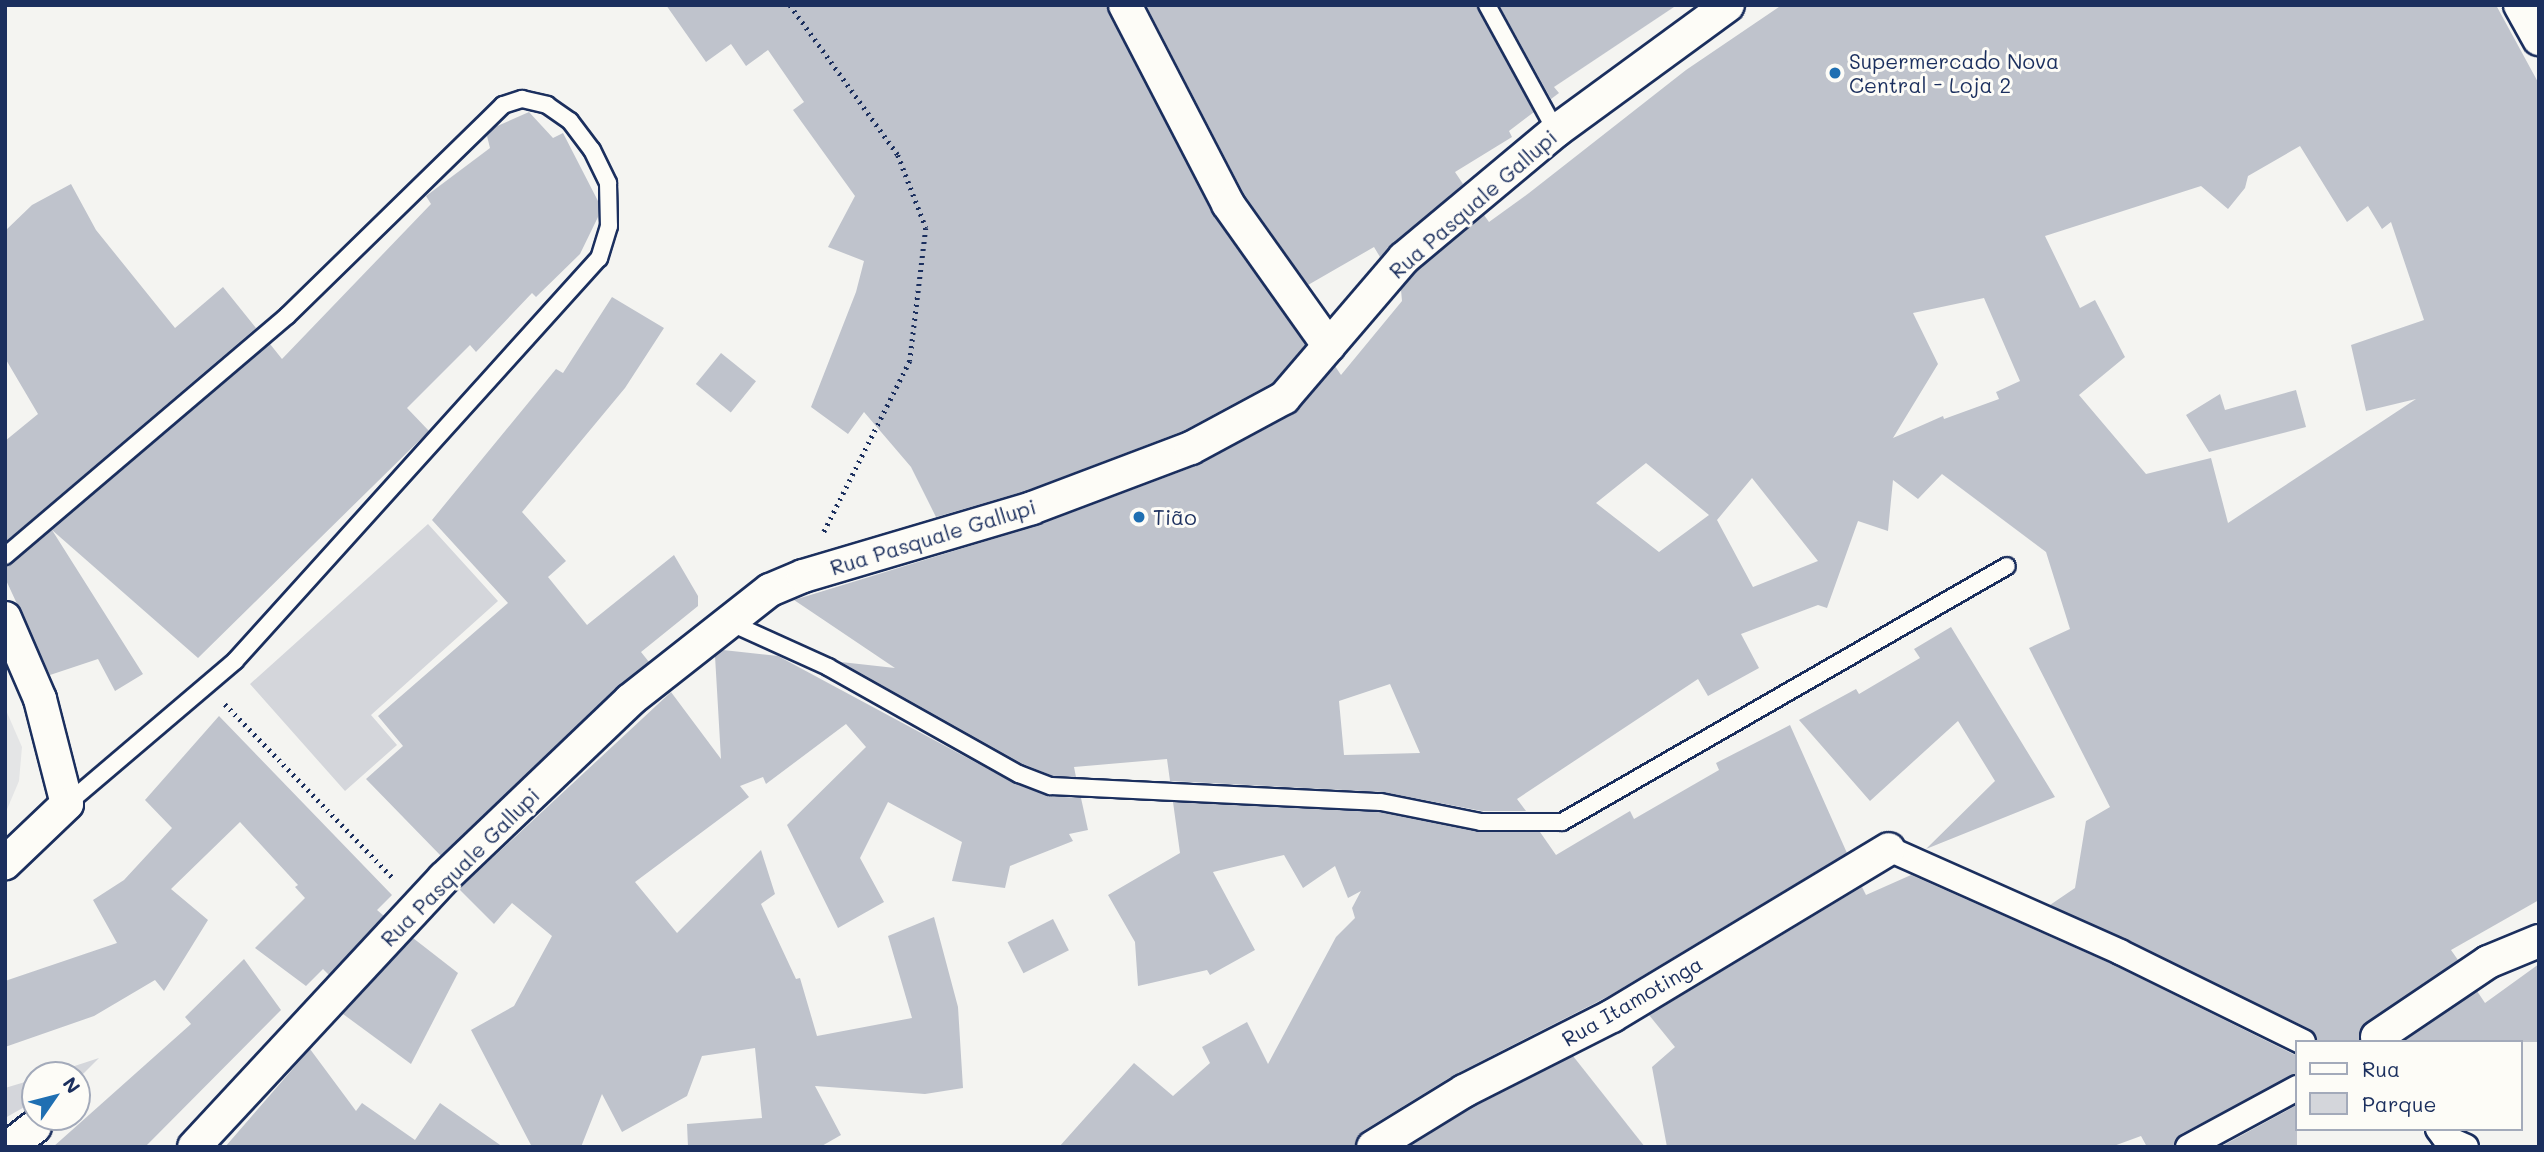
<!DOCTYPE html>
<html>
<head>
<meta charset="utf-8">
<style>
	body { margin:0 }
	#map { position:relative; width:2544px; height:1152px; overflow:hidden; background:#f4f4f1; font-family:Mali,sans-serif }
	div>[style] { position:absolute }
	.built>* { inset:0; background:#e4e5e6 }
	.green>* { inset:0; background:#d4d6db }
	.building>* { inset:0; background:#bfc3cc; transform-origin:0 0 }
	.path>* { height:4.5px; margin-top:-2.25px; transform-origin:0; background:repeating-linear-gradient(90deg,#1b2f5e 0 2px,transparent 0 7px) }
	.roads { filter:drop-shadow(2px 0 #1b2f5e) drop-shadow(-2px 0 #1b2f5e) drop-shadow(0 2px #1b2f5e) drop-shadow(0 -2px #1b2f5e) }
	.service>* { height:16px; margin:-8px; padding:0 8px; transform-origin:8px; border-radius:8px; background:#fdfcf7 }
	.pedestrian>* { height:24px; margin:-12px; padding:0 12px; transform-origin:12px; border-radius:12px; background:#fdfcf7 }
	.minor>* { height:32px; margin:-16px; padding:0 16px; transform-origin:16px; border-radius:16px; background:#fdfcf7 }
	.dots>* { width:19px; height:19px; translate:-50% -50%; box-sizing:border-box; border:4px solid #fdfcf7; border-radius:50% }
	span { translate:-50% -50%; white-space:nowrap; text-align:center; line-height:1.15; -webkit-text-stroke:6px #fdfcf7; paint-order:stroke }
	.poi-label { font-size:21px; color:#1b2f5e }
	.left { translate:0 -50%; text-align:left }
	.street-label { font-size:21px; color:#1b2f5e }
	.frame { position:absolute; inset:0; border:7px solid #1b2f5e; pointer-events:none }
	.legend { position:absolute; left:2295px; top:1040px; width:228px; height:91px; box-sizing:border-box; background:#fdfcf7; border:2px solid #a3aaba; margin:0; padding:9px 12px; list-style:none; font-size:21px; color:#1b2f5e }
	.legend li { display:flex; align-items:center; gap:14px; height:35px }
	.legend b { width:35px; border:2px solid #a3aaba }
	.north { position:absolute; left:21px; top:1061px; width:70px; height:70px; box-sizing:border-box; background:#fdfcf7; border:2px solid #a3aaba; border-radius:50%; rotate:55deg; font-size:19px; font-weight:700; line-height:28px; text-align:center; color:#1b2f5e }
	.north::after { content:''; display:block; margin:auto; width:24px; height:32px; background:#1f6fb2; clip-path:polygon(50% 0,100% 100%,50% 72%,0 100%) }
</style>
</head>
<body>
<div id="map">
	<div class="built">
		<div style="clip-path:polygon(5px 708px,22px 747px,19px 781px,5px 814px)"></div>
	</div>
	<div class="green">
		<div style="clip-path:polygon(428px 524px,498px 601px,371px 715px,397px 745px,345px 791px,250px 684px)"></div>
		<div style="clip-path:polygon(99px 1058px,77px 1080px,77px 1075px,47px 1075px)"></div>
		<div style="clip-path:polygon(35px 1079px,35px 1101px,5px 1118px,5px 1088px)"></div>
	</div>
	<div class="building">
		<div style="clip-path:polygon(666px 5px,1107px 5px,1212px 213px,1306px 345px,1272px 383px,1183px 431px,1026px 491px,936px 517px,911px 467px,864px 412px,848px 434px,811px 407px,856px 292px,864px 261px,828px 247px,855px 196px,793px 110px,804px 102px,768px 50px,746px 66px,731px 44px,706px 62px)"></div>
		<div style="clip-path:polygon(1146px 5px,1477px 5px,1534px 112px,1509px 131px,1512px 137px,1455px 172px,1463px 184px,1380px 257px,1374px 247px,1308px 285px,1244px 194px)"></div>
		<div style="clip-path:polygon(1499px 5px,1677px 5px,1554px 87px,1559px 93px,1551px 99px)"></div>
		<div style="clip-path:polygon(evenodd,1782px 5px,2496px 5px,2539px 84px,2539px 900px,2451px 950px,2458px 960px,2367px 1022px,2360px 1030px,2360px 1042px,2318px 1042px,2310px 1029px,2050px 905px,2075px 888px,2086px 821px,2110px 807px,2029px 648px,2070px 629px,2046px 552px,1942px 474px,1918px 499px,1893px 480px,1888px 531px,1858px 521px,1827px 608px,1818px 605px,1741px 634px,1759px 668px,1708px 696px,1698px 679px,1517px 799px,1526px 811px,1482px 811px,1382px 792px,1170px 781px,1167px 759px,1074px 767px,1076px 777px,1053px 776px,1023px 764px,841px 662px,895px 668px,794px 600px,1038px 525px,1198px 465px,1293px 414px,1335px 366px,1341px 375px,1402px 301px,1401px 290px,1417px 271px,1484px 215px,1489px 222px,1529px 193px,1686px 70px,1782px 5px,2300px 146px,2347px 222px,2368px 206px,2382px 229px,2391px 222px,2424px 320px,2351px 345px,2366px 411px,2416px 399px,2228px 523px,2211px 458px,2146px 474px,2079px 395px,2125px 357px,2095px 300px,2080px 308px,2045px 236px,2201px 186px,2228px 209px,2245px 188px,2248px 176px,2300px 146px,1782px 5px,1984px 298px,2020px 381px,1996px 392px,1999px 399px,1944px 419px,1943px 416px,1893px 438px,1938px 364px,1913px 313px,1984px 298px,1782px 5px,1646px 463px,1709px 515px,1659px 552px,1596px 503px,1646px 463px,1782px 5px,1752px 478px,1818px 561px,1753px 587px,1717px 520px,1752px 478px,1782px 5px,1390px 684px,1420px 753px,1344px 755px,1339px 701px,1390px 684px)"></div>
		<div style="clip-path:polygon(529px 112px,553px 138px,563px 133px,598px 201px,598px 217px,580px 254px,536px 297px,532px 293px,476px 352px,470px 345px,407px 408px,429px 431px,198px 658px,52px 530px,143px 674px,115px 691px,98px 659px,50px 675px,5px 578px,5px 566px,270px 344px,282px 359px,431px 204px,426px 196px,490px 148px,487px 136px,495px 127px)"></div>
		<div style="clip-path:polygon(71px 184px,96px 230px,175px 328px,223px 287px,256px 328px,5px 542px,5px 441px,38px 414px,5px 358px,5px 231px,32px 205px)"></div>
		<div style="clip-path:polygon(612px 297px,664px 328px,625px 388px,522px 512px,566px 561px,548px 577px,587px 625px,674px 555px,698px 596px,698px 606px,641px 652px,649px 662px,441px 856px,366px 779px,403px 746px,378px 716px,508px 603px,432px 520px,556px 369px,563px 373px)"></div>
		<div style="left:721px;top:353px;width:45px;height:40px;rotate:39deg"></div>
		<div style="clip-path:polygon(2296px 390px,2306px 427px,2209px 452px,2186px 415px,2220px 394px,2225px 410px)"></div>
		<div style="clip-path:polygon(1951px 627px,2055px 797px,1926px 849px,1995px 781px,1958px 721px,1870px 801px,1799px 720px,1856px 689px,1859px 694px,1920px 658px,1914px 649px)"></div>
		<div style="clip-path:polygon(723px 650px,778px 656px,1014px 783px,1048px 796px,1081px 798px,1088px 830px,1069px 834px,1073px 841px,1010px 866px,1005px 888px,952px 881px,962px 842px,888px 802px,860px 858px,884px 902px,838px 928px,787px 825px,866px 747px,846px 724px,766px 784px,763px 777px,740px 786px,749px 797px,635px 882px,677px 933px,761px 850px,775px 894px,761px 904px,796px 979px,800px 978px,817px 1036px,912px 1018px,888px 936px,934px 917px,958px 1007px,963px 1088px,925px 1094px,815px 1086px,841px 1135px,820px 1147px,688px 1147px,687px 1124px,762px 1118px,755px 1048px,702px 1056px,687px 1096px,622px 1132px,602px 1094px,581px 1147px,532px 1147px,471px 1030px,514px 1006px,552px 936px,512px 903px,494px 924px,459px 889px,671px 692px,721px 759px,715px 656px)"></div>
		<div style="clip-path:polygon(219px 716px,392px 895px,377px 910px,384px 916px,329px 975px,323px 969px,306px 986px,255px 948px,305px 898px,295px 887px,298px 885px,240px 822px,171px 889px,208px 920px,164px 991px,155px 980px,94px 1016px,5px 1047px,5px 981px,117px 943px,93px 900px,124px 880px,172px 828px,145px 800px)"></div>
		<div style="clip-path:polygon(1790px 725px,1847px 853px,1607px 997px,1454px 1075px,1363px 1131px,1355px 1147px,1059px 1147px,1134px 1063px,1173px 1096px,1210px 1063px,1202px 1047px,1247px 1022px,1268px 1064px,1336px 937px,1355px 918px,1352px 908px,1361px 891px,1348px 898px,1335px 866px,1303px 888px,1284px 855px,1213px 872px,1255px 950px,1210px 975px,1207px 970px,1138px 986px,1135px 942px,1108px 895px,1180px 853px,1173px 802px,1380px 812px,1479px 832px,1540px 832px,1556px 855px,1630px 811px,1634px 819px,1719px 770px,1716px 763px)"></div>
		<div style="clip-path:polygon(1911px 875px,2114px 965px,2297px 1056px,2297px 1073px,2181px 1134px,2173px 1147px,2147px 1147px,2141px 1136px,2111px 1147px,1667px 1147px,1652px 1067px,1675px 1047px,1649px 1015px,1862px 887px,1866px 895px)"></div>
		<div style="left:1053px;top:919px;width:35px;height:51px;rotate:63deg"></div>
		<div style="clip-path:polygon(413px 938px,458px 973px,411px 1064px,343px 1014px)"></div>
		<div style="clip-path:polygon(244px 959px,281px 1010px,145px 1147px,53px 1147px,191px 1024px,185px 1017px)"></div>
		<div style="clip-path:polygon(2539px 964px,2539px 1042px,2403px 1042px,2477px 991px,2485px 1003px)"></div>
		<div style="clip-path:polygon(310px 1049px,356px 1111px,362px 1103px,415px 1140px,440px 1103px,503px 1147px,225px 1147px)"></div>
		<div style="clip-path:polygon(1573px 1056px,1645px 1147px,1408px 1147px,1473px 1107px)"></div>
		<div style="clip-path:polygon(2297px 1105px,2297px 1147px,2220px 1147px)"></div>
	</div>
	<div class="path">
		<div style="left:790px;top:5px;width:185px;rotate:54.2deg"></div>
		<div style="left:898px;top:155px;width:78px;rotate:69deg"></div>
		<div style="left:926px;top:228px;width:134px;rotate:96.9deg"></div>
		<div style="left:910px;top:361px;width:194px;rotate:116.7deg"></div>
		<div style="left:225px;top:704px;width:243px;rotate:46deg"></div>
	</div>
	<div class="roads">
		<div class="service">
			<div style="left:1487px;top:5px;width:144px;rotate:61.3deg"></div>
			<div style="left:5px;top:556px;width:370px;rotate:-40.4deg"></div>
			<div style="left:287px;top:316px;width:302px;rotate:-44.3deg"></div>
			<div style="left:503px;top:105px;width:20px;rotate:-18deg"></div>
			<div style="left:522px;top:99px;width:26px;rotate:13deg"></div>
			<div style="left:547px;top:105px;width:28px;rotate:35deg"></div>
			<div style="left:570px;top:121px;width:36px;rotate:53deg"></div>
			<div style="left:592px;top:150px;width:37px;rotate:64deg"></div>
			<div style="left:608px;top:183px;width:43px;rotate:88.7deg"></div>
			<div style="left:609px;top:226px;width:34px;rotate:107deg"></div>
			<div style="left:599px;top:258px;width:543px;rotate:132.09deg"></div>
			<div style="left:235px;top:661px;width:221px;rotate:139.6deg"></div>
			<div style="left:729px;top:622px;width:109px;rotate:24.4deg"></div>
			<div style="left:828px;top:667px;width:219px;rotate:29.3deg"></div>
			<div style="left:1019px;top:774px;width:34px;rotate:21deg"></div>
			<div style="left:1051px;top:786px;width:330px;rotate:2.8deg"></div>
			<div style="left:1381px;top:802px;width:102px;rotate:11.3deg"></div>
			<div style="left:1481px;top:822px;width:81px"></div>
			<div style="left:1562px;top:822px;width:513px;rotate:-29.91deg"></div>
		</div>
		<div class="pedestrian">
			<div style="left:1889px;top:849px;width:253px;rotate:24deg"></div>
			<div style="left:2120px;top:952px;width:204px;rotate:26.2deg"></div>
			<div style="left:2438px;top:1129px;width:10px;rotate:53deg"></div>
			<div style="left:2444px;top:1137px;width:24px;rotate:24deg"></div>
			<div style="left:2188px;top:1147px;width:124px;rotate:-28.4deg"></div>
		</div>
		<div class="minor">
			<div style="left:1125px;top:5px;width:224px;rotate:62.6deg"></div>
			<div style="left:1228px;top:204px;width:174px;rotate:54.6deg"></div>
			<div style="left:2520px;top:5px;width:39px;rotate:61deg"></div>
			<div style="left:5px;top:618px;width:88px;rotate:66.6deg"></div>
			<div style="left:40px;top:699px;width:108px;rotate:75.6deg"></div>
			<div style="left:67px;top:804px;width:86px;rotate:136.4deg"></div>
			<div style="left:2377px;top:1037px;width:134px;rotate:-34deg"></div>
			<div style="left:2488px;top:962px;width:55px;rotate:-22.4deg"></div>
			<div style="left:9px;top:1147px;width:33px;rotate:-38deg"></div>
			<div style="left:194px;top:1147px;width:367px;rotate:-47.1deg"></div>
			<div style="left:444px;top:878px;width:257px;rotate:-43.7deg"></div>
			<div style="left:630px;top:700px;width:178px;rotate:-38.2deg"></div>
			<div style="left:770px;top:590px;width:36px;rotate:-23deg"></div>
			<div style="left:803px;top:576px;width:239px;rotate:-16.5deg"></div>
			<div style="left:1032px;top:508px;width:170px;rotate:-20.7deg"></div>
			<div style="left:1191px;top:448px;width:106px;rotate:-28.3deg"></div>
			<div style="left:1284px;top:398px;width:184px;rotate:-49.4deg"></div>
			<div style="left:1404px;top:258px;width:198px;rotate:-39.9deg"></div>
			<div style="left:1556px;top:131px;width:213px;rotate:-36.2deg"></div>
			<div style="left:1373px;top:1147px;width:107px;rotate:-31.6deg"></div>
			<div style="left:1464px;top:1091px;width:166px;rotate:-26.9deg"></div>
			<div style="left:1612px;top:1016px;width:323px;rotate:-31.1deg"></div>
		</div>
	</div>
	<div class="dots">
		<div style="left:1835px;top:73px;background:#1f6fb2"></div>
		<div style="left:1139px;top:517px;background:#1f6fb2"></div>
	</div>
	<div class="poi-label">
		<span class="left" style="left:1849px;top:73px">Supermercado Nova<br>Central - Loja 2</span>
		<span class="left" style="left:1153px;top:517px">Tião</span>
	</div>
	<div class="street-label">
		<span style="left:1473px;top:204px;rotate:-41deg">Rua Pasquale Gallupi</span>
		<span style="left:933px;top:537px;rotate:-17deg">Rua Pasquale Gallupi</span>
		<span style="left:460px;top:867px;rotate:-45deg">Rua Pasquale Gallupi</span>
		<span style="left:1632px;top:1001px;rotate:-30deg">Rua Itamotinga</span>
	</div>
	<div class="frame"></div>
	<ul class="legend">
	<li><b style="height:9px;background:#fdfcf7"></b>Rua</li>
	<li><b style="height:19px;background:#d4d6db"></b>Parque</li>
	</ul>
	<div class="north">N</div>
</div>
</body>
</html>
